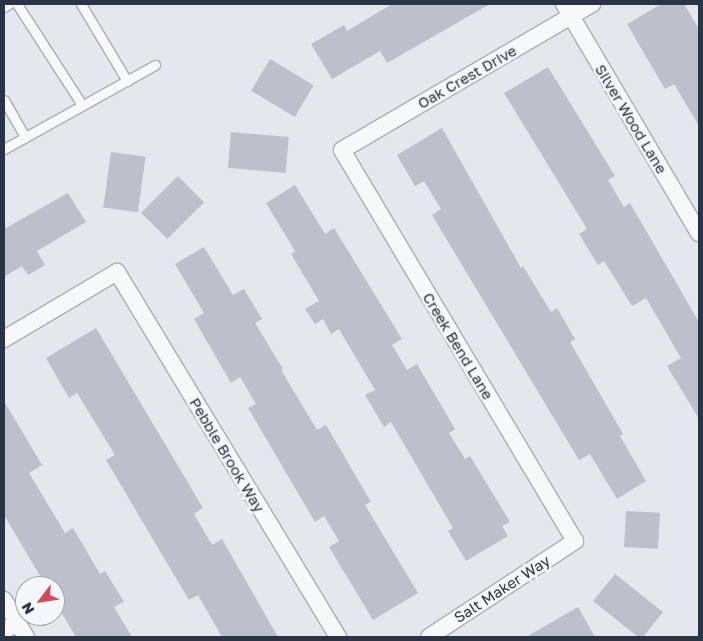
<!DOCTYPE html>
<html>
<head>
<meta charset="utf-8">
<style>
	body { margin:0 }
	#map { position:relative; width:703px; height:641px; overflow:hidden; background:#e4e7ec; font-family:"Golos Text",sans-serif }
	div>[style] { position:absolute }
	.building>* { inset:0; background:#bbc0ca; transform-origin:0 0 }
	.roads { filter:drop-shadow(1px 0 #a9aeb7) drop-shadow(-1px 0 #a9aeb7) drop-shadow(0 1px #a9aeb7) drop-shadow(0 -1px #a9aeb7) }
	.lane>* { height:9px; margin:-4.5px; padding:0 4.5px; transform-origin:4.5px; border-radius:4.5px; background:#f7f8fa }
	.street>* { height:16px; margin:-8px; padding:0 8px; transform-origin:8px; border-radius:8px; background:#f7f8fa }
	span { translate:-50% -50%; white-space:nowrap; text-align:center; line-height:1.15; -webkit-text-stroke:5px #f4f6f9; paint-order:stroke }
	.street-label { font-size:15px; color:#2b3445 }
	.frame { position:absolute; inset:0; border:5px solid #2b3445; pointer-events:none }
	.north { position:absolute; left:15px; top:576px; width:50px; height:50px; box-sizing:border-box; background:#f4f6f9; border:1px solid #a4a8b1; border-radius:50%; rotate:239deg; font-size:14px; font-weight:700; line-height:20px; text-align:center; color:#2b3445 }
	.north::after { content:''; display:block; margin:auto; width:18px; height:22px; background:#d1495b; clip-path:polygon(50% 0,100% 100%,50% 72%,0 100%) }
</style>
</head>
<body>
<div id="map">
	<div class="building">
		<div style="clip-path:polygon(392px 4px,490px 4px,387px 63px,380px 51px,332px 79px,311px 44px,344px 25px,347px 31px)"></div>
		<div style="clip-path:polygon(661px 4px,684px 4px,699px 29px,699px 126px,674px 84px,665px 89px,627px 24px)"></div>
		<div style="left:270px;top:59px;width:51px;height:37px;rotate:31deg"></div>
		<div style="clip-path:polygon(548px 67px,615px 176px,608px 180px,624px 207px,630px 203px,699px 322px,699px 419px,667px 366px,681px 358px,646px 298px,632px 306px,604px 261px,598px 265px,579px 234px,587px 229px,504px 93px)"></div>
		<div style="clip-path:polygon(442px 128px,521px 268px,523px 266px,551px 312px,557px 308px,575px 339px,570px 342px,623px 434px,620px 436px,646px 481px,617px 499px,590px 454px,579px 460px,432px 215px,441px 209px,424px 181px,415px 186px,397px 155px)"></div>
		<div style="left:231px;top:132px;width:58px;height:36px;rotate:5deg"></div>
		<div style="left:111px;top:152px;width:35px;height:56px;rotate:8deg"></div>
		<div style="left:178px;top:176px;width:37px;height:52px;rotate:45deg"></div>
		<div style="clip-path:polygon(295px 185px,325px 234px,334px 228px,402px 339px,392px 345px,407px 370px,417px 364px,455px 429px,449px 433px,465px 459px,470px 456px,510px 522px,502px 526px,508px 536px,466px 561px,448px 531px,453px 528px,391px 422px,384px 427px,365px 395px,375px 390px,339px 329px,331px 334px,323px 319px,315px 324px,305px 309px,319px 301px,291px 254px,295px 251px,266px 203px)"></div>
		<div style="clip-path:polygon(68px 193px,86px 222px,37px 251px,45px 265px,28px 275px,22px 266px,4px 277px,4px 229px)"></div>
		<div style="clip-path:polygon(204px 247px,233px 295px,244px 289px,262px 319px,255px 323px,283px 369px,281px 370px,317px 430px,326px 425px,371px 502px,365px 505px,418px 593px,373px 620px,329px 547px,339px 541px,324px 516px,315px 522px,248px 408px,256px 404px,240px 377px,231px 383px,194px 319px,204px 313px,175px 264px)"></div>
		<div style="clip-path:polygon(96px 328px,203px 508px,194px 514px,212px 545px,222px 539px,278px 637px,222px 637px,198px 595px,189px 600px,106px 460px,115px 455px,77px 393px,69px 398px,46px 358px)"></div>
		<div style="clip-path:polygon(4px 401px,42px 465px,29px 473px,65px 533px,73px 528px,100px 574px,105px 571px,124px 602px,114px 607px,132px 637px,76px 637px,55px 602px,55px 586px,46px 586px,4px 515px)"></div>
		<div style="left:626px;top:511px;width:34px;height:36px;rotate:3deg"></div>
		<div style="clip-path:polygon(615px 574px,663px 612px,643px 637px,638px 637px,593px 601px)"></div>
		<div style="clip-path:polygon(578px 607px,595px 637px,526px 637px)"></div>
	</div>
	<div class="roads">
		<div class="lane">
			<div style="left:17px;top:4px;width:120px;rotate:57.2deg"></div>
			<div style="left:81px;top:4px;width:90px;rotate:59.1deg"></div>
			<div style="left:4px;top:7px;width:6px;rotate:-31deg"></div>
			<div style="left:4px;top:100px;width:43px;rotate:60.4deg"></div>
			<div style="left:4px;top:149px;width:173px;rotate:-29.1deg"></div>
		</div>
		<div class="street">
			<div style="left:564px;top:4px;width:266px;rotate:59.5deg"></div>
			<div style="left:4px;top:339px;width:131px;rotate:-30.7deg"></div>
			<div style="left:117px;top:272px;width:427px;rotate:58.8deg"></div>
			<div style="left:4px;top:600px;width:43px;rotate:59.3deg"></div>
			<div style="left:4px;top:631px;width:15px;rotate:-32deg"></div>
			<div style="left:429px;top:637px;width:175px;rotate:-33.3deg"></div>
			<div style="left:575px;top:541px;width:455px;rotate:-120.8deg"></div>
			<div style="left:342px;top:150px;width:290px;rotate:-30.3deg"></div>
		</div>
	</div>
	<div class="street-label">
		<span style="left:467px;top:77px;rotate:-30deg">Oak Crest Drive</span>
		<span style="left:631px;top:119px;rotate:59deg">Silver Wood Lane</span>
		<span style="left:458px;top:346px;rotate:59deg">Creek Bend Lane</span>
		<span style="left:227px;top:455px;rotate:59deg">Pebble Brook Way</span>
		<span style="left:502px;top:589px;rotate:-33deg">Salt Maker Way</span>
	</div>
	<div class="frame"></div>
	<div class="north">N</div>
</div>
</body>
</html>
